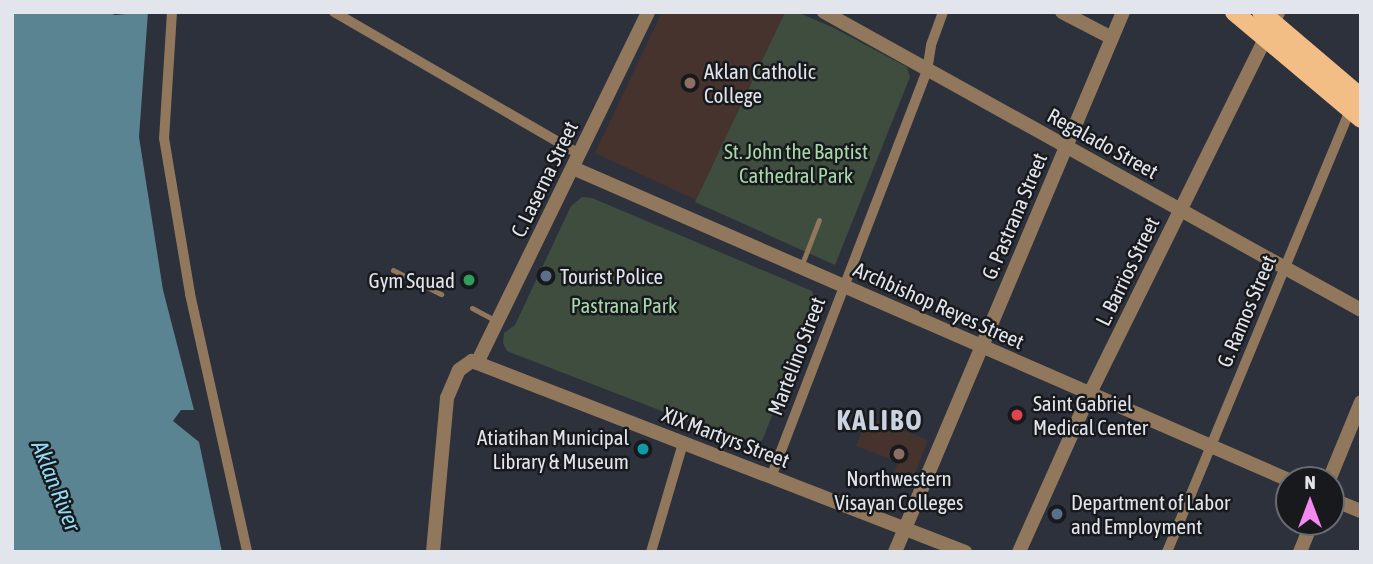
<!DOCTYPE html>
<html>
<head>
<meta charset="utf-8">
<style>
	body { margin:0 }
	#map { position:relative; width:1373px; height:564px; overflow:hidden; background:#2c313b; font-family:"Asap Condensed",sans-serif }
	div>[style] { position:absolute }
	.education>* { inset:0; background:#47332e }
	.green>* { inset:0; background:#3e4d3e }
	.water>* { inset:0; background:#5b8492 }
	.service>* { height:5px; margin:-2.5px; padding:0 2.5px; transform-origin:2.5px; border-radius:2.5px; background:#91785d }
	.minor>* { height:10px; margin:-5px; padding:0 5px; transform-origin:5px; border-radius:5px; background:#91785d }
	.tertiary>* { height:14px; margin:-7px; padding:0 7px; transform-origin:7px; border-radius:7px; background:#91785d }
	.primary>* { height:18px; margin:-9px; padding:0 9px; transform-origin:9px; border-radius:9px; background:#f2be86 }
	.dots>* { width:19px; height:19px; translate:-50% -50%; box-sizing:border-box; border:4px solid #17191d; border-radius:50% }
	span { translate:-50% -50%; white-space:nowrap; text-align:center; line-height:1.15; -webkit-text-stroke:5px #17191d; paint-order:stroke }
	.poi-label { font-size:21px; color:#e2e6ec }
	.left { translate:0 -50%; text-align:left }
	.right { translate:-100% -50%; text-align:right }
	.street-label { font-size:21px; color:#e2e6ec }
	.park-label { font-size:21px; color:#a8d8a9 }
	.water-label { font-size:23px; color:#90d9f2; font-style:italic }
	.district-label { font-size:28px; color:#ccd3e0; font-weight:700; letter-spacing:2px }
	.frame { position:absolute; inset:0; border:14px solid #e2e6ec; pointer-events:none }
	.north { position:absolute; left:1275px; top:466px; width:70px; height:70px; box-sizing:border-box; background:#17191d; border:2px solid #686b70; border-radius:50%; rotate:0deg; font-size:19px; font-weight:700; line-height:28px; text-align:center; color:#e2e6ec }
	.north::after { content:''; display:block; margin:auto; width:24px; height:32px; background:#f489f0; clip-path:polygon(50% 0,100% 100%,50% 72%,0 100%) }
</style>
</head>
<body>
<div id="map">
	<div class="education">
		<div style="clip-path:polygon(662px 12px,785px 12px,696px 200px,595px 153px)"></div>
		<div style="clip-path:polygon(868px 417px,928px 440px,910px 486px,892px 479px,898px 462px,856px 446px)"></div>
	</div>
	<div class="green">
		<div style="clip-path:polygon(785px 12px,797px 12px,832px 27px,907px 67px,910px 77px,835px 265px,695px 202px)"></div>
		<div style="clip-path:polygon(582px 197px,592px 198px,812px 291px,816px 305px,762px 441px,747px 444px,507px 351px,503px 343px,504px 333px,515px 325px,571px 206px)"></div>
	</div>
	<div class="water">
		<div style="clip-path:polygon(12px 12px,106px 12px,115px 15px,148px 12px,139px 137px,163px 290px,194px 410px,181px 410px,173px 421px,199px 442px,222px 552px,12px 552px)"></div>
	</div>
	<div class="service">
		<div style="left:802px;top:264px;width:47px;rotate:-68.9deg"></div>
		<div style="left:393px;top:270px;width:54px;rotate:26.6deg"></div>
		<div style="left:472px;top:308px;width:26px;rotate:28deg"></div>
	</div>
	<div class="minor">
		<div style="left:172px;top:12px;width:126px;rotate:93.6deg"></div>
		<div style="left:164px;top:138px;width:158px;rotate:80.5deg"></div>
		<div style="left:190px;top:294px;width:264px;rotate:77.5deg"></div>
		<div style="left:334px;top:12px;width:283px;rotate:30.1deg"></div>
		<div style="left:771px;top:477px;width:435px;rotate:-69deg"></div>
		<div style="left:927px;top:71px;width:26px;rotate:-81deg"></div>
		<div style="left:931px;top:45px;width:35px;rotate:-70deg"></div>
		<div style="left:651px;top:552px;width:114px;rotate:-73.6deg"></div>
		<div style="left:1167px;top:552px;width:481px;rotate:-67.5deg"></div>
	</div>
	<div class="tertiary">
		<div style="left:824px;top:12px;width:614px;rotate:29.03deg"></div>
		<div style="left:1062px;top:12px;width:56px;rotate:27.5deg"></div>
		<div style="left:573px;top:168px;width:781px;rotate:23.55deg"></div>
		<div style="left:477px;top:363px;width:390px;rotate:-64deg"></div>
		<div style="left:1329px;top:480px;width:84px;rotate:-67.7deg"></div>
		<div style="left:1331px;top:499px;width:32px;rotate:22deg"></div>
		<div style="left:433px;top:552px;width:155px;rotate:-84.8deg"></div>
		<div style="left:447px;top:398px;width:30px;rotate:-67deg"></div>
		<div style="left:459px;top:370px;width:16px;rotate:-35deg"></div>
		<div style="left:472px;top:361px;width:529px;rotate:21.18deg"></div>
		<div style="left:895px;top:552px;width:586px;rotate:-67.11deg"></div>
		<div style="left:1019px;top:552px;width:174px;rotate:-65.9deg"></div>
		<div style="left:1090px;top:393px;width:425px;rotate:-63.7deg"></div>
		<div style="left:1300px;top:552px;width:32px;rotate:-68deg"></div>
	</div>
	<div class="primary">
		<div style="left:1234px;top:12px;width:166px;rotate:40.1deg"></div>
		<div style="left:1261px;top:12px;width:131px;rotate:40.4deg"></div>
	</div>
	<div class="dots">
		<div style="left:690px;top:83px;background:#8d6e63"></div>
		<div style="left:546px;top:276px;background:#5c6f8a"></div>
		<div style="left:469px;top:280px;background:#2e9e5b"></div>
		<div style="left:1017px;top:415px;background:#e0444e"></div>
		<div style="left:643px;top:449px;background:#0f9aa8"></div>
		<div style="left:899px;top:454px;background:#8d6e63"></div>
		<div style="left:1057px;top:514px;background:#5c6f8a"></div>
	</div>
	<div class="poi-label">
		<span class="left" style="left:704px;top:83px">Aklan Catholic<br>College</span>
		<span class="left" style="left:560px;top:276px">Tourist Police</span>
		<span class="right" style="left:455px;top:280px">Gym Squad</span>
		<span class="left" style="left:1033px;top:415px">Saint Gabriel<br>Medical Center</span>
		<span class="right" style="left:629px;top:449px">Atiatihan Municipal<br>Library &amp; Museum</span>
		<span style="left:899px;top:490px">Northwestern<br>Visayan Colleges</span>
		<span class="left" style="left:1071px;top:514px">Department of Labor<br>and Employment</span>
	</div>
	<div class="street-label">
		<span style="left:1103px;top:143px;rotate:29deg">Regalado Street</span>
		<span style="left:544px;top:179px;rotate:-64deg">C. Laserna Street</span>
		<span style="left:1014px;top:216px;rotate:-67deg">G. Pastrana Street</span>
		<span style="left:1127px;top:271px;rotate:-64deg">L. Barrios Street</span>
		<span style="left:939px;top:305px;rotate:24deg">Archbishop Reyes Street</span>
		<span style="left:1246px;top:311px;rotate:-67deg">G. Ramos Street</span>
		<span style="left:796px;top:356px;rotate:-69deg">Martelino Street</span>
		<span style="left:726px;top:437px;rotate:21deg">XIX Martyrs Street</span>
	</div>
	<div class="park-label">
		<span style="left:796px;top:163px">St. John the Baptist<br>Cathedral Park</span>
		<span style="left:624px;top:305px">Pastrana Park</span>
	</div>
	<div class="water-label">
		<span style="left:56px;top:486px;rotate:68deg">Aklan River</span>
	</div>
	<div class="district-label">
		<span style="left:880px;top:420px">KALIBO</span>
	</div>
	<div class="frame"></div>
	<div class="north">N</div>
</div>
</body>
</html>
